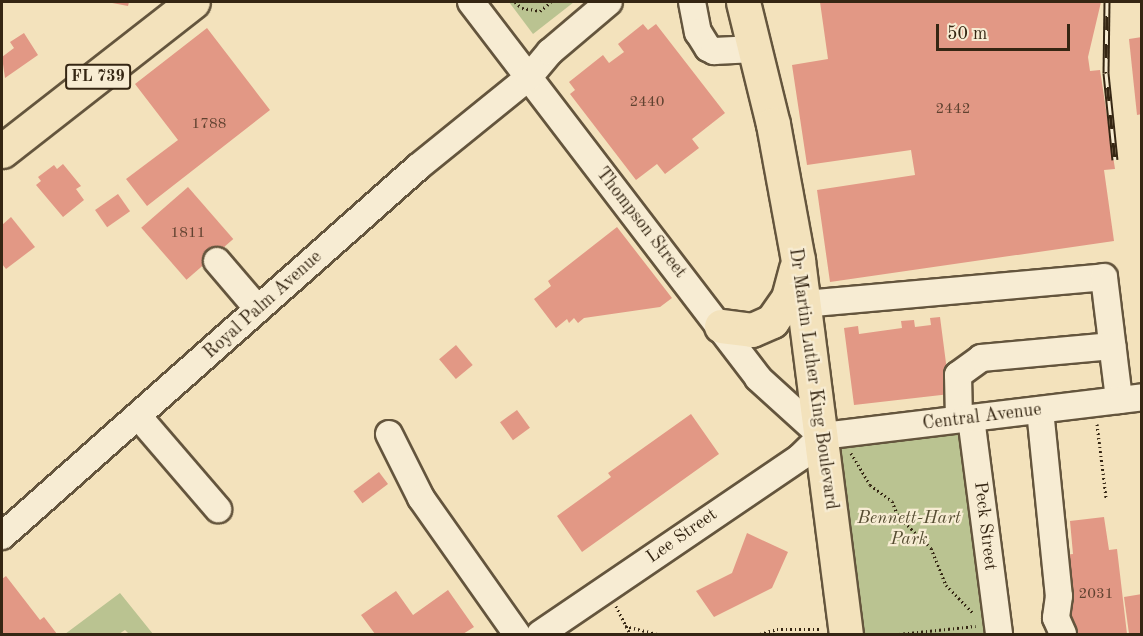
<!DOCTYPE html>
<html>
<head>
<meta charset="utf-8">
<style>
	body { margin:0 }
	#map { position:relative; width:1143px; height:636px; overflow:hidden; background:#f3e2bc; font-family:"Old Standard TT",serif }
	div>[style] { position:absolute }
	.green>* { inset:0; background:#bac391; transform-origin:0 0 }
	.building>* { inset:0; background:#e29885; transform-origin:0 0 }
	.path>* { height:3px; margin-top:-1.5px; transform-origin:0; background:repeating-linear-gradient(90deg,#352613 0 1.5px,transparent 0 4.5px) }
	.roads { filter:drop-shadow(2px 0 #64553d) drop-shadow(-2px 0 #64553d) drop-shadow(0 2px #64553d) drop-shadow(0 -2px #64553d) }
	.minor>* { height:26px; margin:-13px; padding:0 13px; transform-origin:13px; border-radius:13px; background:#f7ecd3 }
	.major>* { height:33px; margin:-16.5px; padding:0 16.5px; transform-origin:16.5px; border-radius:16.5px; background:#f3e2bc }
	.rail>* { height:7px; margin-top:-3.5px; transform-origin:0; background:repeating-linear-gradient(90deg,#f7ecd3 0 14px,#352613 0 28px); box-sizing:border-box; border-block:2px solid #352613 }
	span { translate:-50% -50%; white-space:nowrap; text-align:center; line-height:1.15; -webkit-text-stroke:4.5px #f7ecd3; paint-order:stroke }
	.number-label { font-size:15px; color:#604230 }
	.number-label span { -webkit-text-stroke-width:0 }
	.shield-label span { padding:2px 4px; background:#f7ecd3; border:2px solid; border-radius:4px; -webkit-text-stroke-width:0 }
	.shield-label { font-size:16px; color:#352613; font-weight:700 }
	.street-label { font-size:18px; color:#352613 }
	.park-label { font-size:18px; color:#564d32; font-style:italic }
	.frame { position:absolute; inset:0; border:3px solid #352613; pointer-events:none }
	.scale { position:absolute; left:936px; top:24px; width:134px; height:27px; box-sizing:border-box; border:3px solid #352613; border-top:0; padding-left:8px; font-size:18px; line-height:21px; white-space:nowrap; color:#352613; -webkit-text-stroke:4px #f7ecd3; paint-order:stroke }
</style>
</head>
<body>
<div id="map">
	<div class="green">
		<div style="clip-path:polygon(509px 2px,574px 2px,533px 34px)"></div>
		<div style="left:972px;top:419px;width:217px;height:152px;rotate:83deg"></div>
		<div style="clip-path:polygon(120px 593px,153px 634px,129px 634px,125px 630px,119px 634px,65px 634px)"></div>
	</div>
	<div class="building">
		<div style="clip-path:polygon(107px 2px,129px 2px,128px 6px)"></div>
		<div style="clip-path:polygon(820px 2px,1101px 2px,1088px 57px,1090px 71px,1100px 70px,1115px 169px,1104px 170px,1114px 241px,830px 282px,817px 190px,915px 175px,911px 150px,807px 165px,792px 65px,828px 59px)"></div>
		<div style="clip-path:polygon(643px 24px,648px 30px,656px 24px,725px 113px,692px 139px,699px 148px,665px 174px,657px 164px,636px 180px,570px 94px,575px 90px,569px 82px,603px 55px,609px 63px,624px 52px,618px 44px)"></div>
		<div style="clip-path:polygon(207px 28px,270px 110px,147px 206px,126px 179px,178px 140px,135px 84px)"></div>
		<div style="clip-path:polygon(24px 33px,38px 55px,5px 78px,2px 57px,14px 48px,10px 42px)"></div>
		<div style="clip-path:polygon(1142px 37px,1142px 114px,1137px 115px,1129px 39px)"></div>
		<div style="clip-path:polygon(63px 164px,81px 186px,76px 189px,84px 200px,63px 217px,36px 185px,41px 181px,38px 177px,54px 165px,57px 169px)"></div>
		<div style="left:188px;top:187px;width:69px;height:62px;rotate:49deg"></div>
		<div style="left:118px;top:194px;width:21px;height:28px;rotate:55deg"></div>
		<div style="clip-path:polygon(11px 217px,35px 247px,6px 269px,2px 264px,2px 225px)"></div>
		<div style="clip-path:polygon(617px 227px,672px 298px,660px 307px,584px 318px,578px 323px,574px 318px,569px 323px,567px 319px,556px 328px,534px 299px,551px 286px,548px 281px)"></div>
		<div style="clip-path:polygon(940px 317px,950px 394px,854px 405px,844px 328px,858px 326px,859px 334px,902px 328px,901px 321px,914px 320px,915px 327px,931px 325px,930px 318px)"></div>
		<div style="left:456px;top:345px;width:26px;height:22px;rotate:50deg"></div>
		<div style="left:517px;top:410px;width:22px;height:21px;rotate:54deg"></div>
		<div style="clip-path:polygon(691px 414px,719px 454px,582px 552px,557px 516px,611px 477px,608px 473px)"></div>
		<div style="left:379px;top:472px;width:15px;height:32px;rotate:53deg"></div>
		<div style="clip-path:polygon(1104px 517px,1109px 550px,1117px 549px,1127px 634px,1074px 634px,1064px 555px,1073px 554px,1070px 521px)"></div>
		<div style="clip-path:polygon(747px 533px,788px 552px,772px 588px,714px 617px,696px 591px,732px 573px)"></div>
		<div style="clip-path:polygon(6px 576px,40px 620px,44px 617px,57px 634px,2px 634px,2px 579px)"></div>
		<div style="clip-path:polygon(448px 590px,474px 627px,463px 634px,375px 634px,361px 615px,396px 591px,413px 615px)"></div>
		<div style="clip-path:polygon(1142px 594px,1142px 634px,1129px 634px,1124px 597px)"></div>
	</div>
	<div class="path">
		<div style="left:515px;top:2px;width:9px;rotate:41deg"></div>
		<div style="left:522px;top:8px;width:18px;rotate:9deg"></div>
		<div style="left:540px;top:11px;width:14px;rotate:-39deg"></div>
		<div style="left:1097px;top:424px;width:74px;rotate:83deg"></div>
		<div style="left:851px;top:453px;width:37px;rotate:59deg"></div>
		<div style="left:870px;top:485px;width:27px;rotate:36deg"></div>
		<div style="left:892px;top:501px;width:16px;rotate:68deg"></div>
		<div style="left:898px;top:516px;width:46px;rotate:44.1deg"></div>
		<div style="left:931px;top:548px;width:40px;rotate:68deg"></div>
		<div style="left:946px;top:585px;width:40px;rotate:46deg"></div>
		<div style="left:616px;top:606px;width:31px;rotate:63deg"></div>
		<div style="left:625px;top:626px;width:34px;rotate:14deg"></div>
		<div style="left:760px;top:634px;width:18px;rotate:-16deg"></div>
		<div style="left:777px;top:629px;width:42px"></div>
		<div style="left:899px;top:634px;width:77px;rotate:-5.9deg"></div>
	</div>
	<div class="roads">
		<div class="minor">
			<div style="left:471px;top:2px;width:473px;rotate:52.6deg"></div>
			<div style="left:758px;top:378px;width:86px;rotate:42.2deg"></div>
			<div style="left:692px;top:2px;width:31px;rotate:79deg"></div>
			<div style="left:698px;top:32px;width:19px;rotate:58deg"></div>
			<div style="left:708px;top:48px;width:7px;rotate:27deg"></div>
			<div style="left:714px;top:51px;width:41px;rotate:-2.8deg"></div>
			<div style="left:217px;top:261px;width:63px;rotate:49.5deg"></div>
			<div style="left:804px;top:304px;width:301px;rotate:-5.1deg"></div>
			<div style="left:1104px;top:277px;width:124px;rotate:83deg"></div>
			<div style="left:1040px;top:410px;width:187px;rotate:84.2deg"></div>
			<div style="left:1059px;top:596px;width:22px;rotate:98deg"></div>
			<div style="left:1056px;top:618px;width:17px;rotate:66deg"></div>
			<div style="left:138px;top:416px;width:123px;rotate:49.3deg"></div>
			<div style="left:971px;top:418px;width:218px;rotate:82.6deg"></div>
			<div style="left:959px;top:419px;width:44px;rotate:-91.3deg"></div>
			<div style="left:958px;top:375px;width:29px;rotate:-36deg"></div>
			<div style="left:981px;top:358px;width:132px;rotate:-5.2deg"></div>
			<div style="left:389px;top:434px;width:72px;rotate:63.4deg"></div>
			<div style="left:421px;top:498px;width:166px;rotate:54.8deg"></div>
			<div style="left:822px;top:436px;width:322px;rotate:-6.9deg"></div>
			<div style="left:2px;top:536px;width:556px;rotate:-41.57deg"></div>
			<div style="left:418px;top:167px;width:143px;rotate:-39deg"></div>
			<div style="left:529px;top:77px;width:33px;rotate:-50deg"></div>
			<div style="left:550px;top:52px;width:77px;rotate:-40.3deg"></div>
			<div style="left:540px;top:634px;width:315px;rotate:-34.2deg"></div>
			<div style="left:800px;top:457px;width:30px;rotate:-44deg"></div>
		</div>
		<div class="major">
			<div style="left:743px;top:2px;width:126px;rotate:76.2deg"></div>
			<div style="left:773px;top:124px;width:138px;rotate:79.6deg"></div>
			<div style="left:798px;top:260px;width:377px;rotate:82.7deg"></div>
			<div style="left:2px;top:151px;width:242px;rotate:-38deg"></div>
			<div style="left:721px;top:326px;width:31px;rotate:7deg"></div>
			<div style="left:752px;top:330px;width:22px;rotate:-24deg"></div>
			<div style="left:772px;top:321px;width:28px;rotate:-55deg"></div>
			<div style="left:788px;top:298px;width:31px;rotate:-75deg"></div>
		</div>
	</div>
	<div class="rail">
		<div style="left:1107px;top:2px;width:71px;rotate:90.8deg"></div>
		<div style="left:1106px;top:73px;width:87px;rotate:84.1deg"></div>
	</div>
	<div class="number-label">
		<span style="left:647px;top:103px">2440</span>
		<span style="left:953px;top:110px">2442</span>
		<span style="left:209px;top:125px">1788</span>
		<span style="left:188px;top:234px">1811</span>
		<span style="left:1096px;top:595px">2031</span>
	</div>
	<div class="shield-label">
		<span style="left:98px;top:77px">FL 739</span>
	</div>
	<div class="street-label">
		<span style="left:641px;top:223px;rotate:52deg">Thompson Street</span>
		<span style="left:263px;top:305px;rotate:-42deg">Royal Palm Avenue</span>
		<span style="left:813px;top:379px;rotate:82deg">Dr Martin Luther King Boulevard</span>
		<span style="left:982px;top:417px;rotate:-7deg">Central Avenue</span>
		<span style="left:985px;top:526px;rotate:83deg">Peck Street</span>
		<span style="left:682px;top:536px;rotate:-35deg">Lee Street</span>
	</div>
	<div class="park-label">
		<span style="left:909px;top:529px">Bennett-Hart<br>Park</span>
	</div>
	<div class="frame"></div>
	<div class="scale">50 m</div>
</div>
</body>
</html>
